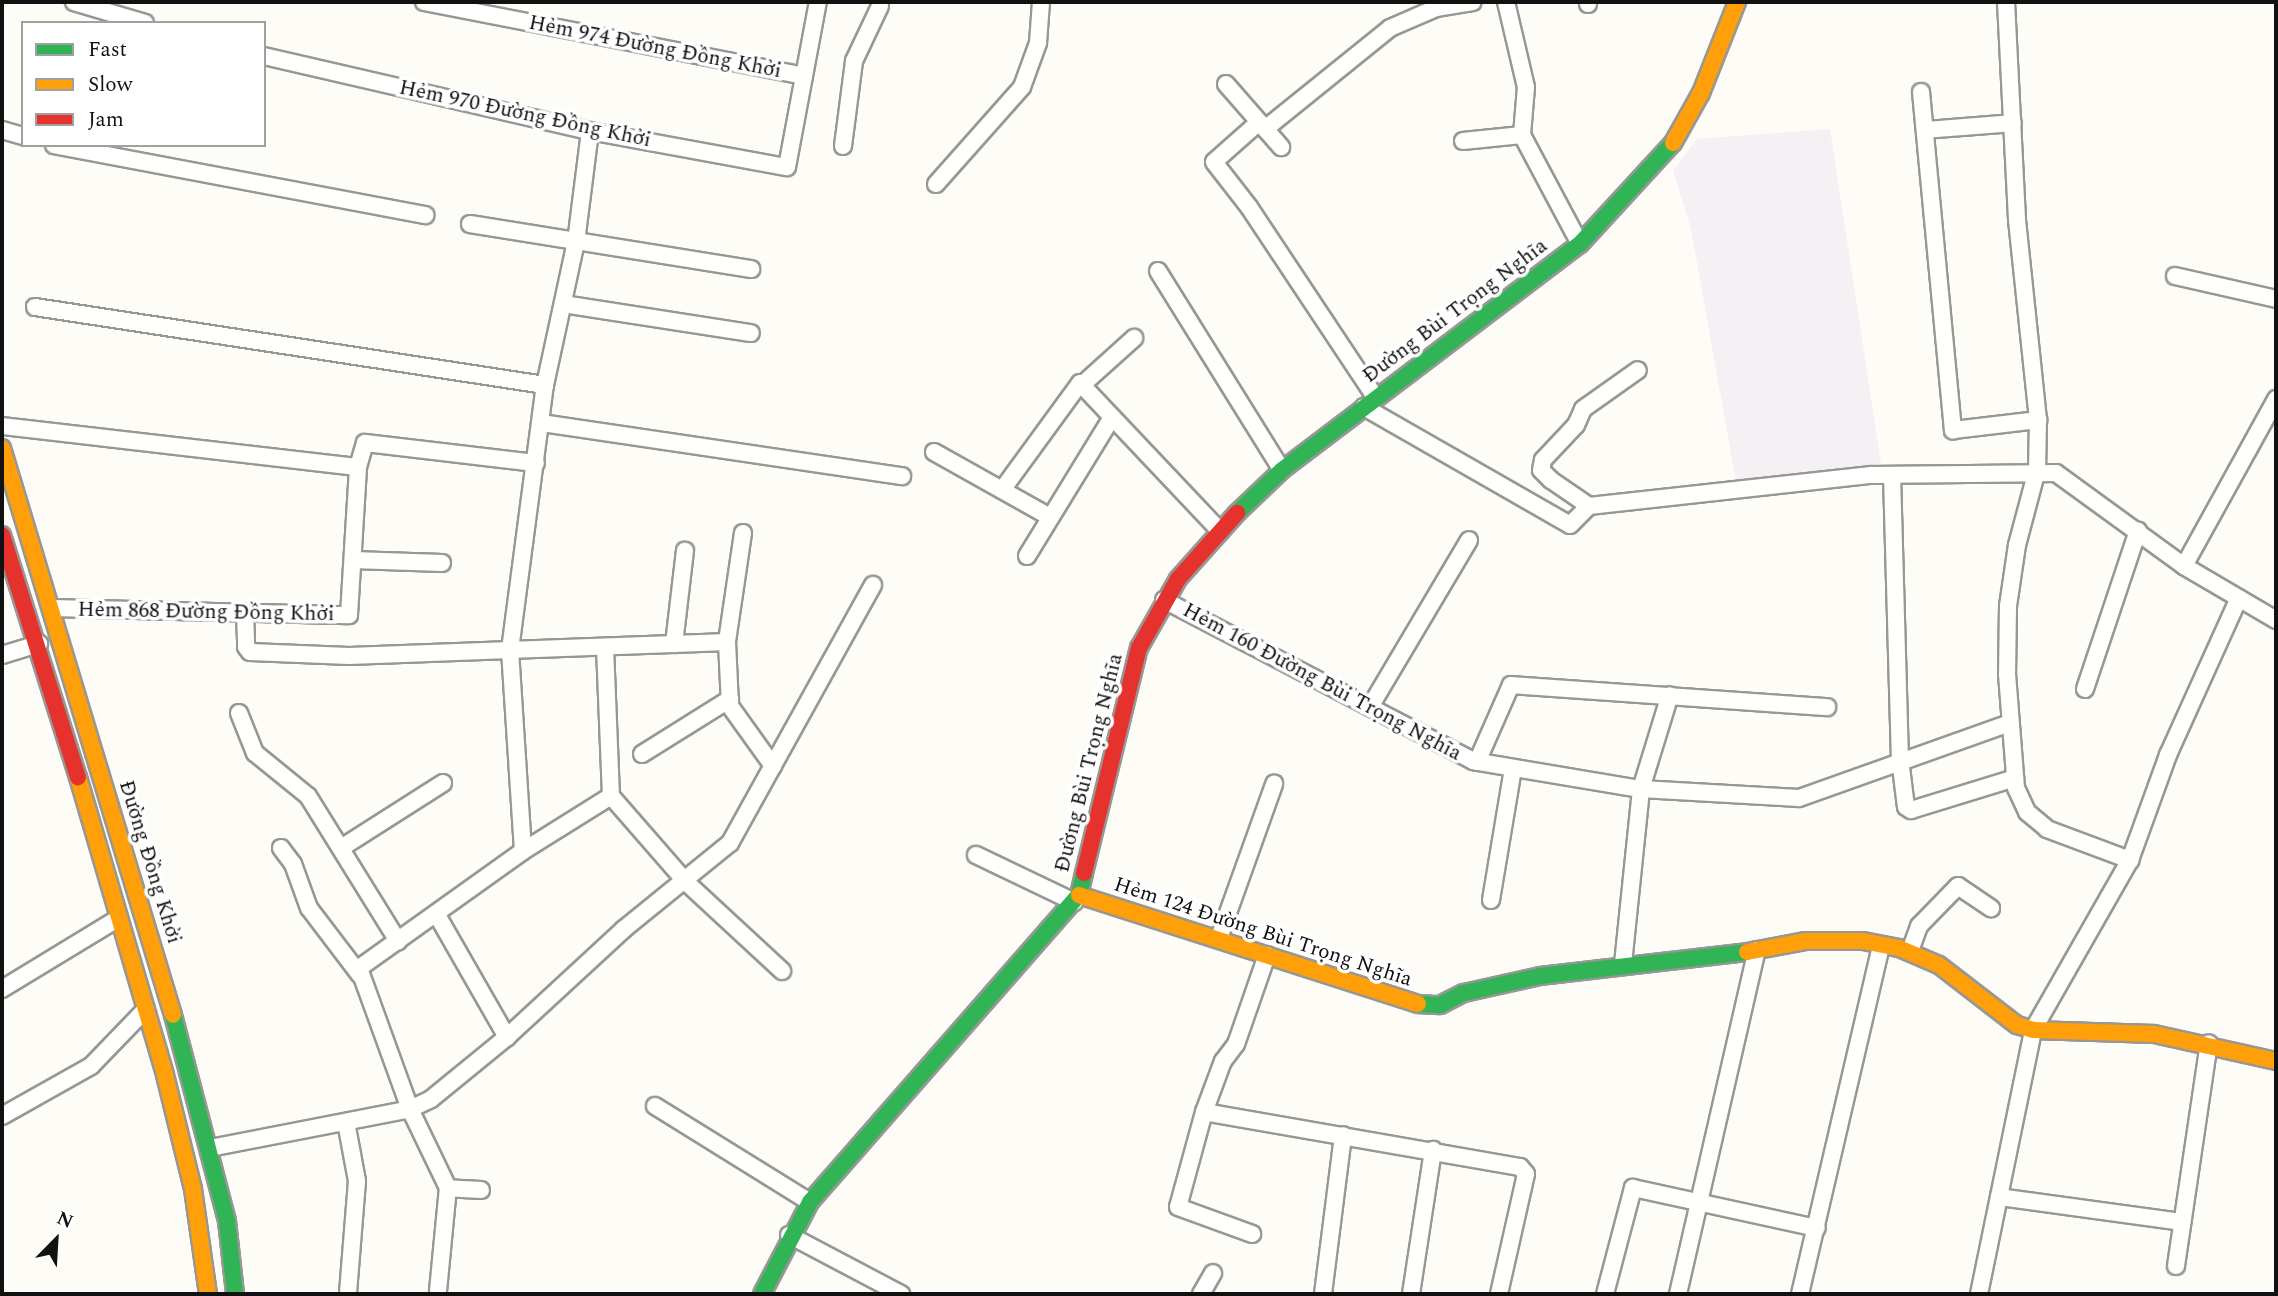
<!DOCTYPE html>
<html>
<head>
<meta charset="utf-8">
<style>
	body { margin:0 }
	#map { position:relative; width:2278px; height:1296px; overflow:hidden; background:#fdfcf7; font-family:Spectral,serif }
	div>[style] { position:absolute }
	.industrial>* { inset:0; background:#f5f0f3 }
	.roads { filter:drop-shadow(2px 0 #979795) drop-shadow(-2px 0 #979795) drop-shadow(0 2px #979795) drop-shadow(0 -2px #979795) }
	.street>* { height:16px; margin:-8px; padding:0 8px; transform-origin:8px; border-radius:8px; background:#fffffe }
	.fast>* { height:16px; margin:-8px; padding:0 8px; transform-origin:8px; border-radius:8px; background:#30b455 }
	.slow>* { height:16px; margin:-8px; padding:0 8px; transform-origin:8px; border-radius:8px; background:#ff9f0a }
	.jam>* { height:16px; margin:-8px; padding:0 8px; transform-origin:8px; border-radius:8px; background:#e5322d }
	span { translate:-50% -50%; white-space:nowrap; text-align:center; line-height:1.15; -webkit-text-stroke:7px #fff; paint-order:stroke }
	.street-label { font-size:21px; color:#111 }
	.frame { position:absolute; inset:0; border:4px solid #111; pointer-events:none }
	.legend { position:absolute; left:21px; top:21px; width:245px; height:126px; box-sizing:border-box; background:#fff; border:2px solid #a0a0a0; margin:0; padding:9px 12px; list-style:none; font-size:21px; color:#111 }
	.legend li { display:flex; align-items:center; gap:14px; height:35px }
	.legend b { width:35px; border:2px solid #a0a0a0 }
	.north { position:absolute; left:21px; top:1205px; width:70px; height:70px; -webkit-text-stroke:5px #fff; paint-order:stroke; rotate:24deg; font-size:19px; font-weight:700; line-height:28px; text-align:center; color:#111 }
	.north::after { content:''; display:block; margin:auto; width:24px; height:32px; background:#111; clip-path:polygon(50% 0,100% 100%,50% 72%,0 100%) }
</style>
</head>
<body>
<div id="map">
	<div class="industrial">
		<div style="clip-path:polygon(1830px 129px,1882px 470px,1737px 487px,1691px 229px,1673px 171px,1697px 139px)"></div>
	</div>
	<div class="roads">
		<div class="street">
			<div style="left:74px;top:2px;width:74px;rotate:16.5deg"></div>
			<div style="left:424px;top:2px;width:387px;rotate:11deg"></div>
			<div style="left:1506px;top:2px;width:87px;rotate:76.8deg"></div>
			<div style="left:1526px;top:87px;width:48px;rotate:94.8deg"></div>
			<div style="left:1522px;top:135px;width:123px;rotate:62deg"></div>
			<div style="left:2006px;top:2px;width:218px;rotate:87.1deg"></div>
			<div style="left:2017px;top:220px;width:201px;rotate:84deg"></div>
			<div style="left:2038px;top:420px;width:50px;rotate:91.1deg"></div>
			<div style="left:2037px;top:470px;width:78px;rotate:104.9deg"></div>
			<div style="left:2017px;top:545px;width:62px;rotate:98.4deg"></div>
			<div style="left:2008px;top:606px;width:68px;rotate:90.8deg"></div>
			<div style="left:2007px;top:674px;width:114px;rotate:85.5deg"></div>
			<div style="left:2016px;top:788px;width:26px;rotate:65deg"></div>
			<div style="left:2027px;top:812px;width:26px;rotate:40deg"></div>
			<div style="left:2047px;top:829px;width:89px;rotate:20.5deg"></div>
			<div style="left:1588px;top:4px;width:2px;rotate:-90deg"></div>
			<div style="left:264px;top:56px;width:335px;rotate:13deg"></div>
			<div style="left:590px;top:131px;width:200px;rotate:10.4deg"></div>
			<div style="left:787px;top:167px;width:168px;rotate:-79.4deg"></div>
			<div style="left:1226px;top:84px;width:84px;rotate:48.9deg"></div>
			<div style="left:1921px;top:92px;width:340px;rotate:84.6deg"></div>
			<div style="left:1953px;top:430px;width:86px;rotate:-6.7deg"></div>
			<div style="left:1259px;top:122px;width:60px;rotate:138.4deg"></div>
			<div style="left:1214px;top:162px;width:57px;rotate:52.1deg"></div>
			<div style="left:1249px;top:207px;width:229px;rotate:56.4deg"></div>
			<div style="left:1265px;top:129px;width:161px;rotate:-38.9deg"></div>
			<div style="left:1390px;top:28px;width:50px;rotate:-23.5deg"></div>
			<div style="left:1436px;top:8px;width:37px;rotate:-9deg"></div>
			<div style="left:2px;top:130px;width:22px;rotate:16deg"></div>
			<div style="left:1925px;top:130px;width:88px;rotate:-4.5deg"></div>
			<div style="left:1463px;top:141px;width:59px;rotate:-5.8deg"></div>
			<div style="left:54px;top:145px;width:378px;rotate:10.7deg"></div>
			<div style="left:843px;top:146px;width:86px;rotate:-82.6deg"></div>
			<div style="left:854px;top:61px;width:61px;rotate:-64.7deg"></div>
			<div style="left:936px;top:184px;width:130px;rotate:-48.4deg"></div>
			<div style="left:1022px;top:87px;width:47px;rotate:-70deg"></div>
			<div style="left:1038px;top:43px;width:41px;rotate:-85.8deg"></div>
			<div style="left:470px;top:224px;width:285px;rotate:9.1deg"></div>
			<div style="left:1158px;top:271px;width:234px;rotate:58.1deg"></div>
			<div style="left:2175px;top:276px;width:104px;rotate:12.8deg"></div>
			<div style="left:563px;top:304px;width:190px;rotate:8.8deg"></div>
			<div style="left:35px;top:307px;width:516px;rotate:8.7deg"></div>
			<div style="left:1083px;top:384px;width:69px;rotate:-42deg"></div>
			<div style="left:1364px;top:407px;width:237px;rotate:29.8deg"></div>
			<div style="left:1570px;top:525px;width:27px;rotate:-45deg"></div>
			<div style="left:1589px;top:506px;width:284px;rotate:-6.3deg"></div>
			<div style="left:1871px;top:475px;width:185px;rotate:-0.6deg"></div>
			<div style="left:2056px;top:473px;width:158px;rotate:36deg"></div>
			<div style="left:2184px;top:566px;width:107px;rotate:30.4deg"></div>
			<div style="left:542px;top:423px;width:364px;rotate:8.4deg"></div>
			<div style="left:2px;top:426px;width:358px;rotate:6.6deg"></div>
			<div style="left:934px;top:452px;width:133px;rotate:29.3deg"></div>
			<div style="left:1892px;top:475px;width:284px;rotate:88.4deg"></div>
			<div style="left:1900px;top:759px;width:48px;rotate:82.9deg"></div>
			<div style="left:1906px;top:807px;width:6px;rotate:31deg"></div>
			<div style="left:1911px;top:810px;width:109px;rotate:-17.1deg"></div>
			<div style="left:1002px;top:490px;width:132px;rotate:-53.9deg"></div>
			<div style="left:1080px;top:383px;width:202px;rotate:46.6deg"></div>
			<div style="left:1589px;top:506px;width:46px;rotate:-145.6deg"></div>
			<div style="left:1551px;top:480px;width:14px;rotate:-135deg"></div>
			<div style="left:1541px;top:470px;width:10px;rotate:-79deg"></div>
			<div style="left:1543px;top:460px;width:48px;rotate:-46.7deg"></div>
			<div style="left:1576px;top:425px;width:17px;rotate:-66deg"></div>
			<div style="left:1583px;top:409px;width:67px;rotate:-35.3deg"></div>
			<div style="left:743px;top:533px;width:110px;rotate:98.4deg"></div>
			<div style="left:727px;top:642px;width:64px;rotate:87.3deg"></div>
			<div style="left:730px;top:706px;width:74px;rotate:54.4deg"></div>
			<div style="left:1027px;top:556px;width:161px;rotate:-58.5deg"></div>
			<div style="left:353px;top:560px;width:89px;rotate:1.9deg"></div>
			<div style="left:2184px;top:566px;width:191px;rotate:-61.1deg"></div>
			<div style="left:1164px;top:600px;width:348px;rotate:27.5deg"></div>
			<div style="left:1473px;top:761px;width:170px;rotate:9.5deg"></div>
			<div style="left:1641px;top:789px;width:158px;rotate:3.3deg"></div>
			<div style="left:1799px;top:798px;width:224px;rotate:-19.6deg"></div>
			<div style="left:52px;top:608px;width:297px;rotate:1.4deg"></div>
			<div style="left:349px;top:615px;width:148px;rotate:-86.5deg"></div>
			<div style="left:358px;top:467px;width:25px;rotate:-74deg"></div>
			<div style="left:365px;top:443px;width:172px;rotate:6.7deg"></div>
			<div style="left:245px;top:612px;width:35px;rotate:88deg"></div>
			<div style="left:246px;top:647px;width:6px;rotate:51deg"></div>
			<div style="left:250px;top:652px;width:99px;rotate:2.3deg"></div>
			<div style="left:349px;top:656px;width:161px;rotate:-2.1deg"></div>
			<div style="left:510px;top:650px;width:267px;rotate:-82.5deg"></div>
			<div style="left:545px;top:385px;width:146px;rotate:-77.8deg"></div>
			<div style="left:576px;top:242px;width:112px;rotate:-82.8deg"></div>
			<div style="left:674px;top:644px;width:94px;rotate:-83.3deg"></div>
			<div style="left:605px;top:647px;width:149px;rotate:87.7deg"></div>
			<div style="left:611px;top:796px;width:114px;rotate:48.9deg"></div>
			<div style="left:686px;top:882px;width:131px;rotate:42.8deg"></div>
			<div style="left:2px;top:655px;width:39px;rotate:-17deg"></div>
			<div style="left:2085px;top:689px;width:167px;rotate:-71.5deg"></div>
			<div style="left:1370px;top:707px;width:194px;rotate:-59.3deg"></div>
			<div style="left:239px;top:713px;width:43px;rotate:68.2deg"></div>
			<div style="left:255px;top:753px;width:68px;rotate:39.1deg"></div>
			<div style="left:308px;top:796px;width:171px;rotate:58.2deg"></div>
			<div style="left:642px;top:754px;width:104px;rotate:-32deg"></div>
			<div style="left:1477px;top:762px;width:84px;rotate:-66.2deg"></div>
			<div style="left:1511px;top:685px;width:317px;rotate:4deg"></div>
			<div style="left:281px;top:848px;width:20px;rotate:53deg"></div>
			<div style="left:293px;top:864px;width:47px;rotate:70deg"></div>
			<div style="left:309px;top:908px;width:84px;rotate:52.7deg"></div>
			<div style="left:341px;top:848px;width:121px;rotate:-32.5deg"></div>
			<div style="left:523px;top:851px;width:201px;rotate:-93.7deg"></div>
			<div style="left:510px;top:650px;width:217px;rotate:-2.1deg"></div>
			<div style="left:976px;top:855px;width:109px;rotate:25.6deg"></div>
			<div style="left:1491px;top:900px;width:134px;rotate:-80.5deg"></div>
			<div style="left:437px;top:915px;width:141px;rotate:60.2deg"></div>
			<div style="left:1219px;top:938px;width:164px;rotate:-70.3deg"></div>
			<div style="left:1910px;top:951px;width:27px;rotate:-70deg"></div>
			<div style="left:1919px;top:926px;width:56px;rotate:-45.7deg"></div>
			<div style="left:1958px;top:886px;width:40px;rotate:34deg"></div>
			<div style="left:1267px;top:955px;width:94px;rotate:109.2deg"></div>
			<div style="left:1236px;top:1044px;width:21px;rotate:127deg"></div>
			<div style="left:1223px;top:1061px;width:54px;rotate:110.4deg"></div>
			<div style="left:1204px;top:1112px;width:321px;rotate:9.9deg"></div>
			<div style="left:1520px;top:1167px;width:9px;rotate:49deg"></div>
			<div style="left:1526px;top:1174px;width:123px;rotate:102.7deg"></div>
			<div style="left:1623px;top:964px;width:176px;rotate:-84.1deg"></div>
			<div style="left:1641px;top:789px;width:98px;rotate:-72.9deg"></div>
			<div style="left:2px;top:989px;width:137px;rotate:-31.3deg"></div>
			<div style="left:655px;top:1106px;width:182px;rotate:31.8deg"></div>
			<div style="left:1204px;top:1112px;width:98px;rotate:105.3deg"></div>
			<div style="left:1178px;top:1207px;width:79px;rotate:20deg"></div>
			<div style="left:2px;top:1116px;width:102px;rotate:-29.3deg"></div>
			<div style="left:91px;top:1066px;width:79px;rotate:-46deg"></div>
			<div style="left:346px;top:1122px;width:60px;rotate:79.4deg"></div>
			<div style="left:357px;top:1181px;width:113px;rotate:94.6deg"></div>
			<div style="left:210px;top:1148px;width:204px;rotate:-11deg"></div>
			<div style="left:410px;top:1109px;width:23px;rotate:-25deg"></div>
			<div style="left:431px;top:1099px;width:98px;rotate:-39.2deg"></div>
			<div style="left:507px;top:1037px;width:159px;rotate:-42.7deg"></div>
			<div style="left:624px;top:929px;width:136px;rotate:-39.1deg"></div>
			<div style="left:730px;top:843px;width:295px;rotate:-61deg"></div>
			<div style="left:481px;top:1190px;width:33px;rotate:-177deg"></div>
			<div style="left:448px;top:1188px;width:88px;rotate:-115.7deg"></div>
			<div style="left:410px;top:1109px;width:150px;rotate:-109.9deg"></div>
			<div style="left:359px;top:968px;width:201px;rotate:-35.5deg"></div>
			<div style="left:523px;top:851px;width:104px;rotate:-32deg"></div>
			<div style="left:1999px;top:1197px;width:185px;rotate:7.8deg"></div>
			<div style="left:789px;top:1235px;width:127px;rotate:27.8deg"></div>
			<div style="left:2176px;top:1266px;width:225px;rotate:-81.6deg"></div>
			<div style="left:438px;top:1291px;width:103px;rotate:-84.5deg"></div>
			<div style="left:1201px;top:1294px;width:24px;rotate:-60deg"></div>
			<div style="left:1323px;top:1294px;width:160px;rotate:-82.8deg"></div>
			<div style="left:1411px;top:1294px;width:146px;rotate:-81.3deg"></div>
			<div style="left:1605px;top:1294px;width:110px;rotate:-75.2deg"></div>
			<div style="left:1633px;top:1188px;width:188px;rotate:12.3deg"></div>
			<div style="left:1678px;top:1294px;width:353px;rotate:-77.1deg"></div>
			<div style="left:1800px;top:1294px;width:358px;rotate:-76.9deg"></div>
			<div style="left:1979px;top:1294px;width:269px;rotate:-78.4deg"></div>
			<div style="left:2033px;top:1030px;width:196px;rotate:-60.3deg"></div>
			<div style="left:2130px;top:860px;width:112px;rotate:-70.1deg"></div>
			<div style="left:2168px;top:755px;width:172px;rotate:-65.7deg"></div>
		</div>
		<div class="fast">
			<div style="left:1237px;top:513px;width:62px;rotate:-43.7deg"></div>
			<div style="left:1282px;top:470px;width:374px;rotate:-37.2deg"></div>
			<div style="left:1580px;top:244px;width:137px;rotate:-47.4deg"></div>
			<div style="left:1418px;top:1004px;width:22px;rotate:3deg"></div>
			<div style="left:1440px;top:1005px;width:27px;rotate:-27deg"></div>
			<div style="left:1464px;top:993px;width:78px;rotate:-12.6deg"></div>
			<div style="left:1540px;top:976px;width:208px;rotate:-6.6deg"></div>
			<div style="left:173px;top:1015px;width:213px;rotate:75.3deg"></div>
			<div style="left:227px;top:1221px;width:73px;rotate:83.7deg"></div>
			<div style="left:762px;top:1294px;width:104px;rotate:-62.4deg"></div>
			<div style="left:810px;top:1202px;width:408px;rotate:-48.8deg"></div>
			<div style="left:1079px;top:895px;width:23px;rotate:-77deg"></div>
		</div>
		<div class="slow">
			<div style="left:1673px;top:143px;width:57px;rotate:-60.8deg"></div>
			<div style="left:1701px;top:93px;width:98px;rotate:-68.4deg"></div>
			<div style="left:2px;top:448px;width:592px;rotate:73.22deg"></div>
			<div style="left:78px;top:777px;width:310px;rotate:73.7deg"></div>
			<div style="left:165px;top:1075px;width:117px;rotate:76.2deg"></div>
			<div style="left:193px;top:1189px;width:106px;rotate:81.9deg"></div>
			<div style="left:1079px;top:895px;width:356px;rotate:17.8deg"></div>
			<div style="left:1747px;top:952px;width:59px;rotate:-10.7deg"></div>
			<div style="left:1805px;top:941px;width:58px"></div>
			<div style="left:1863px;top:941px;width:37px;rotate:11deg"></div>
			<div style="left:1899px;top:948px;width:43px;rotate:23deg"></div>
			<div style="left:1939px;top:965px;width:98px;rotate:37.6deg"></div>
			<div style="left:2017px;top:1025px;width:17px;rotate:17deg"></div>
			<div style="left:2033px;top:1030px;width:121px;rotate:1.9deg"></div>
			<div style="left:2154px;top:1034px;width:125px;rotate:12.5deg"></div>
		</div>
		<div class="jam">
			<div style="left:2px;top:535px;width:254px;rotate:72.6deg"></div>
			<div style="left:1084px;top:873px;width:232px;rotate:-76.3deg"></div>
			<div style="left:1139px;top:648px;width:79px;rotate:-60.5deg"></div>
			<div style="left:1178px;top:579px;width:89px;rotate:-48.2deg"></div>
		</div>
	</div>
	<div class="street-label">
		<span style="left:655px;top:47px;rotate:11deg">Hẻm 974 Đường Đồng Khởi</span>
		<span style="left:525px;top:114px;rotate:12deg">Hẻm 970 Đường Đồng Khởi</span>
		<span style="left:1455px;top:311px;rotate:-37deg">Đường Bùi Trọng Nghĩa</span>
		<span style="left:206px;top:612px;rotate:1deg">Hẻm 868 Đường Đồng Khởi</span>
		<span style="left:1322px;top:682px;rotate:28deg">Hẻm 160 Đường Bùi Trọng Nghĩa</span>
		<span style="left:1089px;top:763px;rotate:-76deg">Đường Bùi Trọng Nghĩa</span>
		<span style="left:150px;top:862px;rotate:73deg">Đường Đồng Khởi</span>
		<span style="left:1263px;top:932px;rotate:18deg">Hẻm 124 Đường Bùi Trọng Nghĩa</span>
	</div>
	<div class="frame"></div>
	<ul class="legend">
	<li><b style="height:9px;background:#30b455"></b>Fast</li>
	<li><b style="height:9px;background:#ff9f0a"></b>Slow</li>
	<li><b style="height:9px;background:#e5322d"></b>Jam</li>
	</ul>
	<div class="north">N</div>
</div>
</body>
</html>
